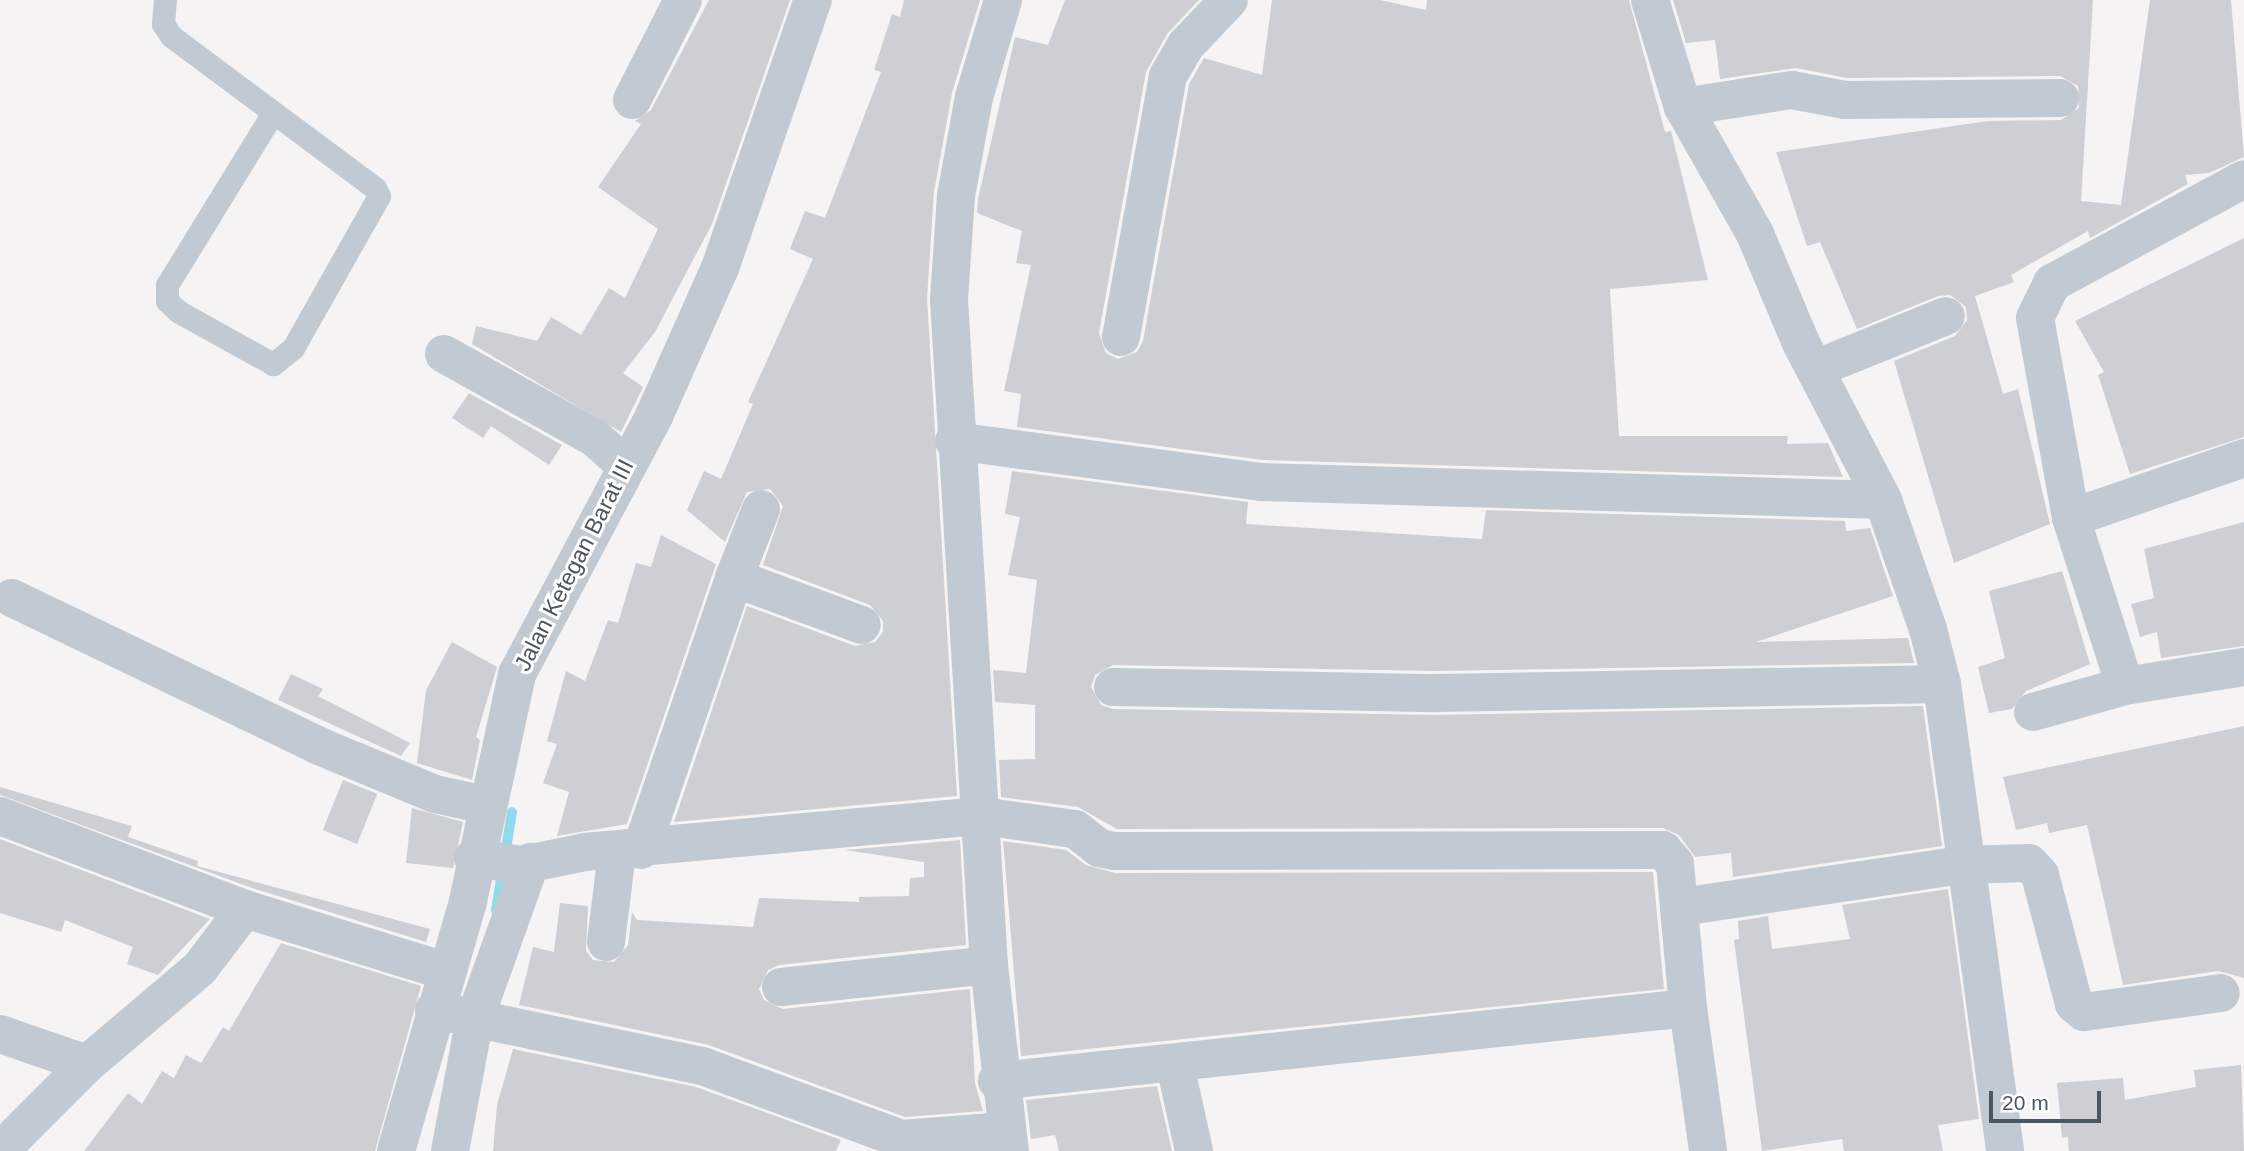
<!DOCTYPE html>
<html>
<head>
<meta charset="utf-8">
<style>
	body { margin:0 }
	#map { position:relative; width:2244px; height:1151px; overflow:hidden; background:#f5f3f3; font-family:Arial,sans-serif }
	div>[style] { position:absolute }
	.stream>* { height:10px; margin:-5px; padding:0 5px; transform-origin:5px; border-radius:5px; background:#90daee }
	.building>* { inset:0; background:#cdcfd5; transform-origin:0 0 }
	.service>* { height:23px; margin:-11.5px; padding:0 11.5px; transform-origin:11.5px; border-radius:11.5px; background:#c1cad2 }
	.minor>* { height:38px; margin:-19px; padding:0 19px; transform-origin:19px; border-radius:19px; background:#c1cad2 }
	span { translate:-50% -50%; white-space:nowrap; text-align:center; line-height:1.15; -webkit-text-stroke:6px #fff; paint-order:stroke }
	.street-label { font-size:23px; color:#4a5661 }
	.scale { position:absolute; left:1989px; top:1091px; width:112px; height:32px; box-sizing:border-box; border:4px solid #4a5661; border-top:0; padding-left:9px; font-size:21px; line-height:24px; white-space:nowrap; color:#4a5661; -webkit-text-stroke:5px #fff; paint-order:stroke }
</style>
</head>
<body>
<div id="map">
	<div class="stream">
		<div style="left:496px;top:910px;width:99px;rotate:-80.7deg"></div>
	</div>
	<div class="building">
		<div style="clip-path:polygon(709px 0,790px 0,712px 224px,655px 332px,623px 373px,643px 387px,621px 432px,472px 344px,476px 326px,537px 341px,551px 317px,581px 335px,609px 288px,625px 298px,658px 229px,598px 187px,641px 124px,635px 121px,651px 110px)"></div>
		<div style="clip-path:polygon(904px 0,980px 0,952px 93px,934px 192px,927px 299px,957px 796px,674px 822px,747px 606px,855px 646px,875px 642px,883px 632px,883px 621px,870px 605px,763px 565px,783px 506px,770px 489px,747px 492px,725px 542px,687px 510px,704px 471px,721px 479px,753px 404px,748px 402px,813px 259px,790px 249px,805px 211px,825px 218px,881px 72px,874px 70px,892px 14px,900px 17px)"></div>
		<div style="clip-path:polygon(1065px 0,1199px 0,1167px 34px,1146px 72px,1099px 333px,1106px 353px,1118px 359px,1137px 352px,1143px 341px,1189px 84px,1204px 58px,1262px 75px,1272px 0,1380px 0,1426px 10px,1427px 0,1629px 0,1665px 132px,1671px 131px,1708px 280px,1610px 289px,1619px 436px,1788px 436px,1787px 444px,1828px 443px,1843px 477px,1263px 460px,1017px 427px,1021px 394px,1004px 391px,1031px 265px,1016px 263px,1022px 231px,977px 213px,978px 199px,1015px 37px,1048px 45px)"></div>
		<div style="clip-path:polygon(1673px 0,2093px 0,2081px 201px,2121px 205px,2150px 0,2231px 0,2244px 157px,2209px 173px,2185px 175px,2188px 184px,2090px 238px,2088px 231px,2011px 275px,2014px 282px,1975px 296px,2003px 394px,2018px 389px,2050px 524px,1954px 563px,1894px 361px,1955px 336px,1967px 320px,1966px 307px,1950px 295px,1938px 296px,1857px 329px,1820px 242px,1807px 246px,1776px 152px,1988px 121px,2061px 120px,2079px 108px,2078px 86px,2060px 76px,1847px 78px,1796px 68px,1720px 79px,1715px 40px,1686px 43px)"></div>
		<div style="clip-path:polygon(2244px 238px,2244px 437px,2130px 474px,2098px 375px,2104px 372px,2075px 321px)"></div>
		<div style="clip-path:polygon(469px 393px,562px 445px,549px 465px,491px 426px,483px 438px,452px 418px)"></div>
		<div style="clip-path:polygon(1012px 471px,1248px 502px,1246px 524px,1482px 539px,1486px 510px,1845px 521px,1846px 531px,1870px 528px,1893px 596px,1756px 642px,1908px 638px,1914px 663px,1436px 671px,1113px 665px,1095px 675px,1091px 687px,1101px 705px,1113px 709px,1436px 715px,1923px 706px,1942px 846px,1733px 877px,1731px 853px,1695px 857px,1679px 835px,1663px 828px,1117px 829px,1078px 807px,1001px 797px,999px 760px,1035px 759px,1035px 705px,995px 702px,993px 670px,1026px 673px,1037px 580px,1008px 575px,1020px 517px,1005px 514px)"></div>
		<div style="clip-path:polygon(2244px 522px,2244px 646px,2161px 658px,2157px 632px,2140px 637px,2131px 604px,2154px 598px,2144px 549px)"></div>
		<div style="clip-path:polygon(661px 535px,716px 564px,627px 824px,557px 836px,569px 792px,543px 783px,557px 744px,547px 741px,566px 671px,585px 681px,608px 620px,618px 623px,636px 563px,651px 567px)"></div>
		<div style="clip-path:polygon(2062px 571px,2090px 664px,2026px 691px,2012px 709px,1989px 713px,1978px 667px,2005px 658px,1989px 591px)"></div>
		<div style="clip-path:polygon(452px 642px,497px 667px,476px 737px,480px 740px,472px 780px,417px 763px,426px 690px)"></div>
		<div style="clip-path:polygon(291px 674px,323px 689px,318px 696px,410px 743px,401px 756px,278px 700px)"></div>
		<div style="clip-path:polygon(2244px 726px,2244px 978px,2218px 971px,2123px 985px,2087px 825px,2049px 833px,2047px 823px,2016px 830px,2003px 777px)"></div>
		<div style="left:343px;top:780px;width:37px;height:54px;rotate:22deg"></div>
		<div style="clip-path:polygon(0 787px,132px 826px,128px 837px,198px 861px,197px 866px,430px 929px,426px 942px,252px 888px,0 795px)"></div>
		<div style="clip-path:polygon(412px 808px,463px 822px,453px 868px,406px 863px)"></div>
		<div style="clip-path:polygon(0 839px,210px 919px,158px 975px,127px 964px,133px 947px,65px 920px,61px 932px,0 913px)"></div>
		<div style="clip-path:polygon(960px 840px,966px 945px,779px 965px,768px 970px,759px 989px,764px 1000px,783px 1009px,970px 989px,975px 1083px,983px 1111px,905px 1117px,709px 1045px,519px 1005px,533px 947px,554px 952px,560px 903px,588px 906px,586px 951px,593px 960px,614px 962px,628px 945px,632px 912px,637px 920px,753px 927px,759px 898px,859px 902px,859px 897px,909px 896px,910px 878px,924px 877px,924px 862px,845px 850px)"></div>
		<div style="clip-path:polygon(1003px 841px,1066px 850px,1086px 865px,1115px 873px,1653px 872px,1664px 989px,1021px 1056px)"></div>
		<div style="clip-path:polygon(1948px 889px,1979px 1119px,1938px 1125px,1943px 1151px,1844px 1151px,1842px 1139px,1762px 1151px,1734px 940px,1739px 939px,1738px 921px,1768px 916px,1772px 949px,1850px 939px,1842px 905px)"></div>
		<div style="clip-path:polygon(281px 943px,421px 986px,375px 1151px,84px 1151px,128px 1093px,142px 1104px,162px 1071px,174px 1078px,186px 1055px,201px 1063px,223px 1027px,229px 1031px)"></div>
		<div style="clip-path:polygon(513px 1049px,696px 1087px,841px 1140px,836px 1151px,493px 1151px,497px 1105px)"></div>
		<div style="clip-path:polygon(2241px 1065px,2244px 1151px,2069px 1151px,2068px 1137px,2062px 1138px,2057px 1083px,2123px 1078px,2125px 1100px,2196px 1087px,2194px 1070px)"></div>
		<div style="clip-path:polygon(1157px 1086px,1172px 1151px,1059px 1151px,1055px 1135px,1031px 1139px,1026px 1100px)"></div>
	</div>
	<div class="service">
		<div style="left:165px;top:0;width:24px;rotate:95deg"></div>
		<div style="left:163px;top:24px;width:14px;rotate:56deg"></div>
		<div style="left:171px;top:36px;width:254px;rotate:36.7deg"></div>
		<div style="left:375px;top:188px;width:9px;rotate:63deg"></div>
		<div style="left:379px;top:196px;width:175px;rotate:119.5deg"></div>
		<div style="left:293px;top:348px;width:26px;rotate:141deg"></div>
		<div style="left:273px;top:364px;width:107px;rotate:-151deg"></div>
		<div style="left:179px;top:312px;width:16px;rotate:-137deg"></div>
		<div style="left:167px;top:301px;width:16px;rotate:-90deg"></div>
		<div style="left:167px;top:285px;width:201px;rotate:-58.4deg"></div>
	</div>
	<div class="minor">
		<div style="left:1003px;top:0;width:101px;rotate:106.6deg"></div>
		<div style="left:974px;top:97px;width:101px;rotate:100.3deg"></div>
		<div style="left:956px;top:196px;width:104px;rotate:93.9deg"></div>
		<div style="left:949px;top:300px;width:666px;rotate:86.56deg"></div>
		<div style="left:989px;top:965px;width:187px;rotate:83.6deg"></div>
		<div style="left:1650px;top:0;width:112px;rotate:72.9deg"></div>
		<div style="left:1683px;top:107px;width:146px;rotate:60.4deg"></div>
		<div style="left:1755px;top:234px;width:118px;rotate:67.1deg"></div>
		<div style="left:1801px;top:343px;width:177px;rotate:62.4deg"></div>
		<div style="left:1883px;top:500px;width:137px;rotate:70.8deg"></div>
		<div style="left:1928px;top:629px;width:57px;rotate:75.7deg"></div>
		<div style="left:1942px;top:684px;width:471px;rotate:82.3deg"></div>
		<div style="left:632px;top:100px;width:112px;rotate:-63deg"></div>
		<div style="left:1683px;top:107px;width:110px;rotate:-8.9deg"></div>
		<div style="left:1792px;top:90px;width:54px;rotate:10.7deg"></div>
		<div style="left:1845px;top:100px;width:215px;rotate:-0.5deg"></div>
		<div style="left:1121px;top:337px;width:265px;rotate:-79.8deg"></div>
		<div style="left:1168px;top:76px;width:36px;rotate:-60deg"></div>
		<div style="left:1186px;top:45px;width:62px;rotate:-46.3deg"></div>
		<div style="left:444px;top:354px;width:173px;rotate:29.1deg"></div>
		<div style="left:595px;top:438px;width:39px;rotate:42deg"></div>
		<div style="left:1815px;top:369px;width:141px;rotate:-22deg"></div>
		<div style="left:954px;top:441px;width:310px;rotate:7.6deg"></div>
		<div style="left:1261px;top:482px;width:622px;rotate:1.66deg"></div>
		<div style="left:2071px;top:518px;width:183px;rotate:-19.1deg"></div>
		<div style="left:734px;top:578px;width:74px;rotate:-68.6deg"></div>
		<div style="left:12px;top:598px;width:341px;rotate:25.7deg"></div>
		<div style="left:319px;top:746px;width:126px;rotate:22.5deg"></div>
		<div style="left:435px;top:794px;width:52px;rotate:12.2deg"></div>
		<div style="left:2125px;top:686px;width:176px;rotate:-107.8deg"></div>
		<div style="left:2071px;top:518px;width:203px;rotate:-100.2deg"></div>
		<div style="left:2035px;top:318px;width:39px;rotate:-64deg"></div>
		<div style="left:2052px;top:283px;width:218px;rotate:-28.4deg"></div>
		<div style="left:1113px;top:687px;width:323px;rotate:1.1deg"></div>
		<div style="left:1436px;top:693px;width:506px;rotate:-1.02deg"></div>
		<div style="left:2033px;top:712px;width:96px;rotate:-15.8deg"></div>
		<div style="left:2125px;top:686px;width:121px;rotate:-9.1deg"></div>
		<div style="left:0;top:816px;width:262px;rotate:20.8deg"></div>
		<div style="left:641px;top:850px;width:287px;rotate:-71.1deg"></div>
		<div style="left:734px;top:578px;width:136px;rotate:20.2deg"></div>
		<div style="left:473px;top:858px;width:49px;rotate:8.1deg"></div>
		<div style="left:522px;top:865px;width:64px;rotate:-11.7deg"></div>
		<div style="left:585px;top:852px;width:398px;rotate:-5.2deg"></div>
		<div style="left:981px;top:816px;width:95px;rotate:7.9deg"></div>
		<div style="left:1075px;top:829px;width:31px;rotate:38deg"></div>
		<div style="left:1099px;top:848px;width:16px;rotate:11deg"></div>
		<div style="left:1115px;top:851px;width:548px;rotate:-0.1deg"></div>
		<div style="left:1663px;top:850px;width:18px;rotate:49deg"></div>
		<div style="left:1675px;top:864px;width:145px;rotate:84.8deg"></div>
		<div style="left:1688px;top:1008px;width:695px;rotate:173.97deg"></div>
		<div style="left:1681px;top:907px;width:284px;rotate:-8.5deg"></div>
		<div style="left:1962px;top:865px;width:67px;rotate:-1.7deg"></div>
		<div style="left:2029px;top:863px;width:16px;rotate:47deg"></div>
		<div style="left:2040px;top:875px;width:133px;rotate:75.2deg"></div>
		<div style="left:2074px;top:1004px;width:13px;rotate:39deg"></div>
		<div style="left:2084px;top:1012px;width:138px;rotate:-7.9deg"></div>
		<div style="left:606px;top:942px;width:90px;rotate:-83deg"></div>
		<div style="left:781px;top:987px;width:209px;rotate:-6deg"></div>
		<div style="left:1688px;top:1008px;width:144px;rotate:82deg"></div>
		<div style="left:434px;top:1010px;width:274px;rotate:11.8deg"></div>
		<div style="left:702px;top:1066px;width:213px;rotate:20.1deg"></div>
		<div style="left:902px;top:1139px;width:104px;rotate:-4.4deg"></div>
		<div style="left:0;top:1034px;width:92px;rotate:19deg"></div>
		<div style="left:1175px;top:1065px;width:88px;rotate:77.5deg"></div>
		<div style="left:0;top:1151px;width:123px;rotate:-45deg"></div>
		<div style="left:87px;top:1064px;width:148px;rotate:-40.3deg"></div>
		<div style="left:200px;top:968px;width:74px;rotate:-52.7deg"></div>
		<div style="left:245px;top:909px;width:209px;rotate:17.2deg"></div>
		<div style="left:396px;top:1151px;width:260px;rotate:-73.9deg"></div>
		<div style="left:468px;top:901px;width:232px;rotate:-77.8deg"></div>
		<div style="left:517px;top:674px;width:292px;rotate:-62deg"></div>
		<div style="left:654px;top:416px;width:162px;rotate:-66deg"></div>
		<div style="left:720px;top:268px;width:284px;rotate:-70.9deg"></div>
		<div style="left:450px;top:1151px;width:135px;rotate:-79.4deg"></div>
		<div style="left:475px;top:1018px;width:166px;rotate:-70.3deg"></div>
	</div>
	<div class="street-label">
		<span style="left:574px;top:565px;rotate:-63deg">Jalan Ketegan Barat III</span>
	</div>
	<div class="scale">20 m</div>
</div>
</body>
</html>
